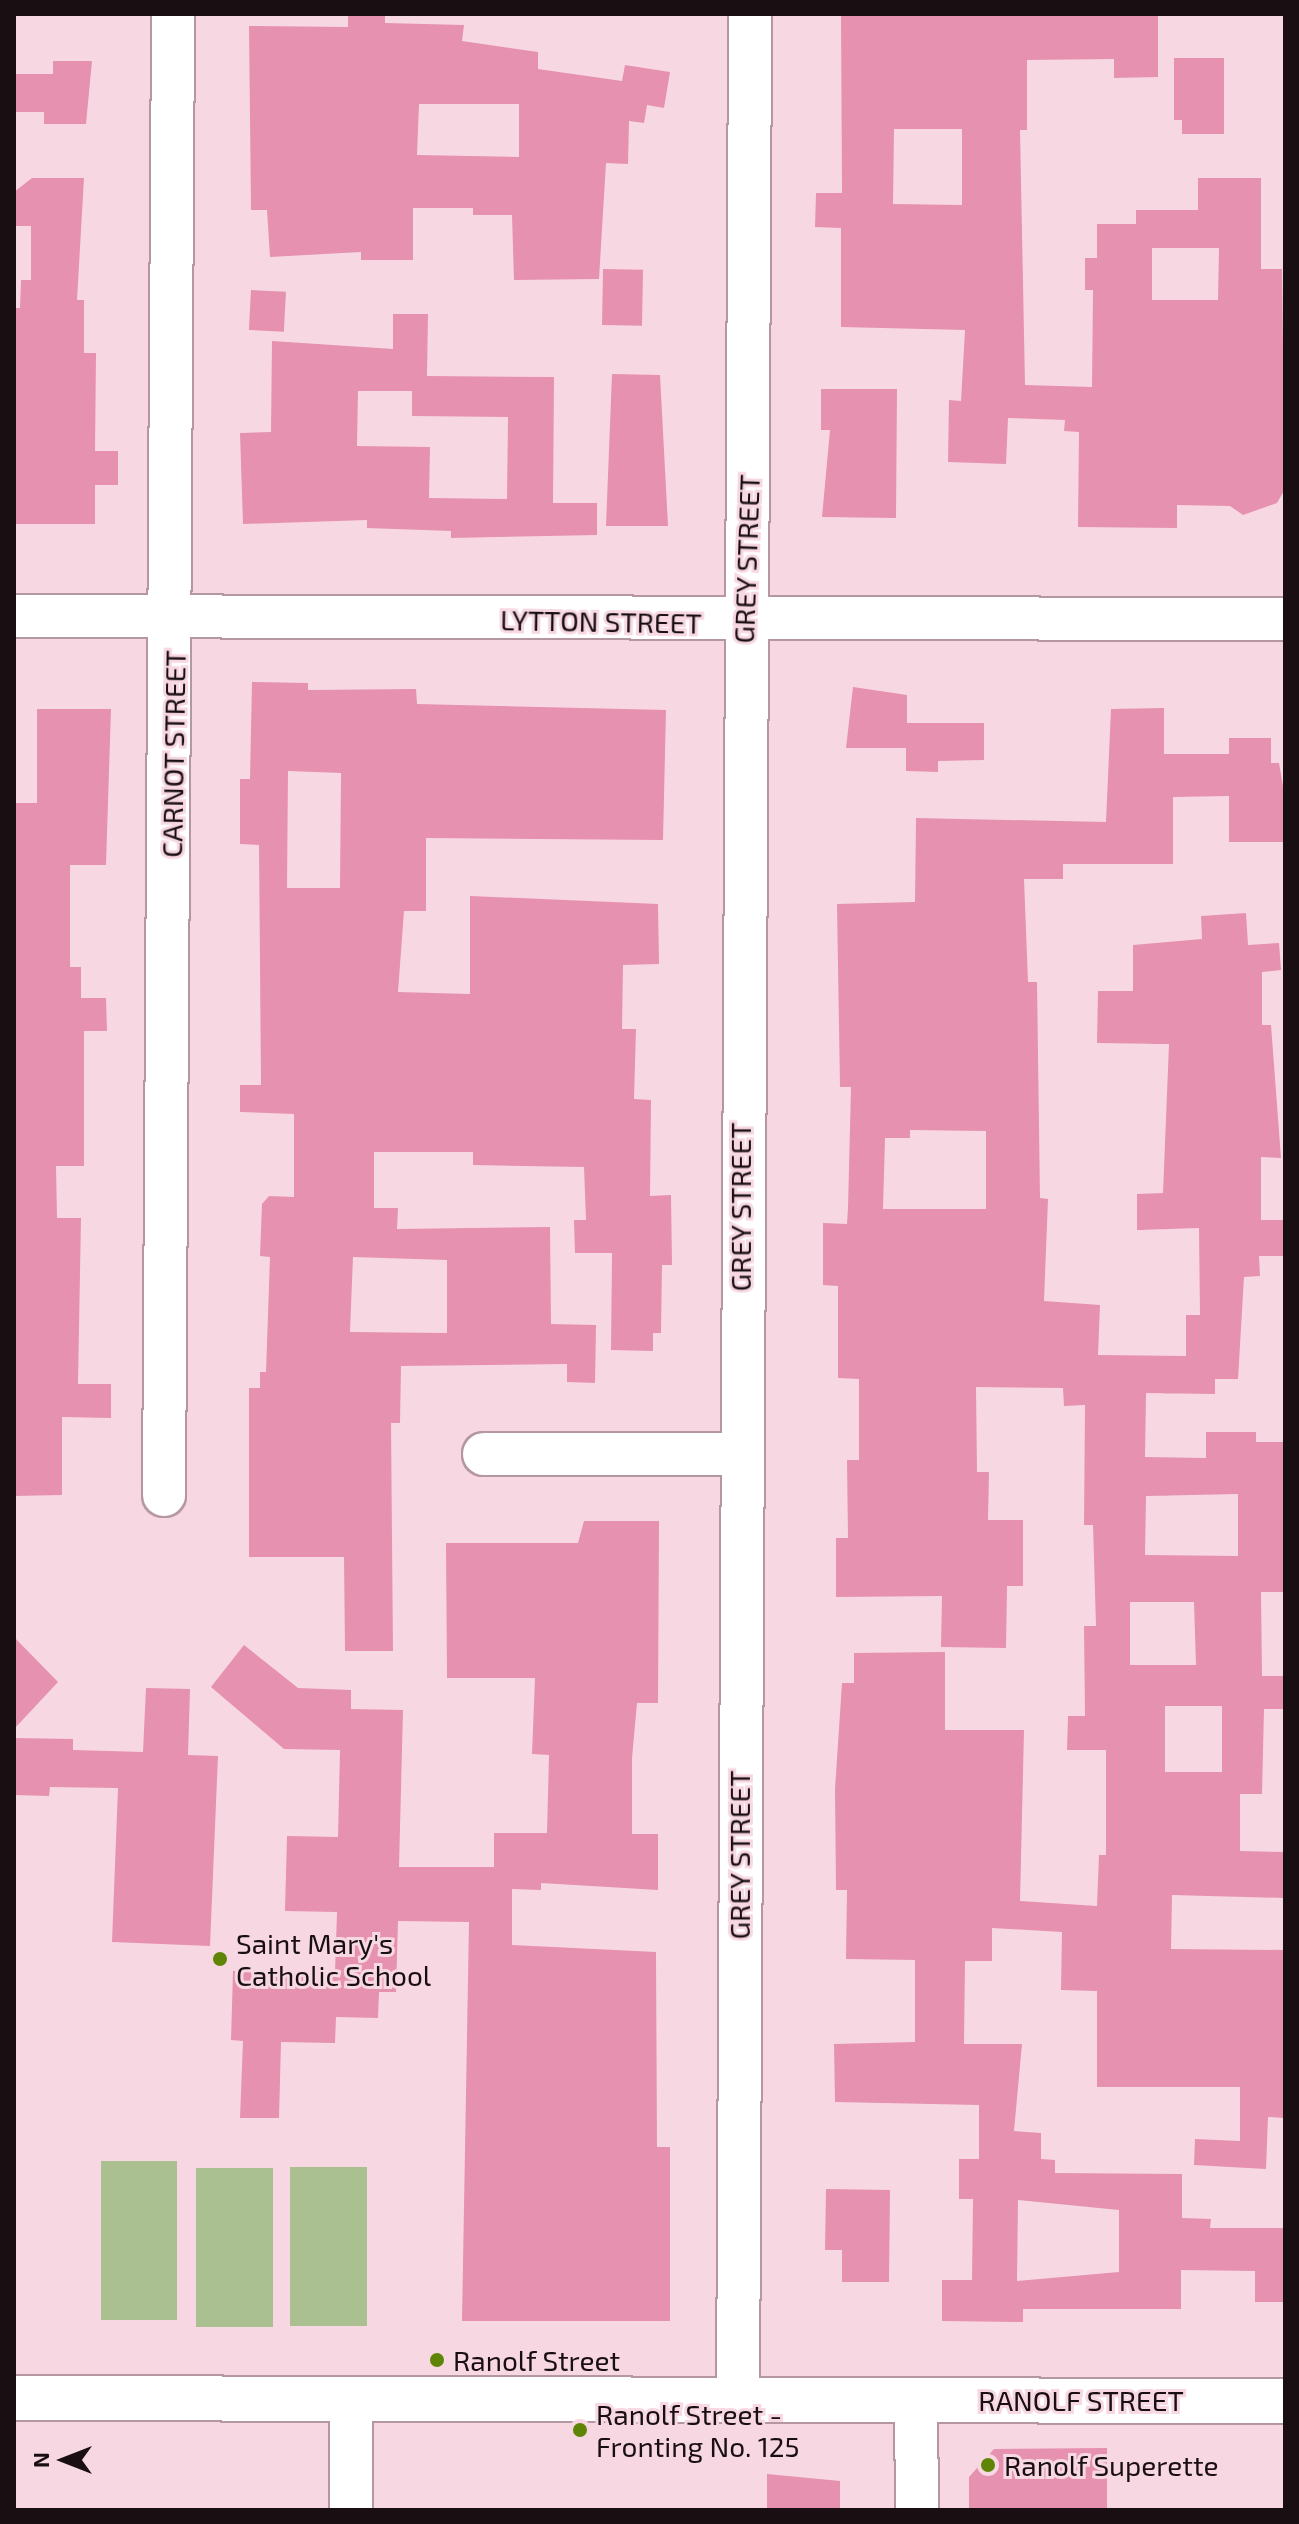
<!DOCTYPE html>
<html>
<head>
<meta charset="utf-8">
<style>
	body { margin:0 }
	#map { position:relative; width:1299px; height:2524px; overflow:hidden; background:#f7d8e2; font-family:"Exo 2",sans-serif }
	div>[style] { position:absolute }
	.green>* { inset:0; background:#abc091; transform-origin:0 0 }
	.building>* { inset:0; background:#e691af; transform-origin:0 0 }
	.roads { filter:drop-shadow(2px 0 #b497a0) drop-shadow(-2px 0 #b497a0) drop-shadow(0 2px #b497a0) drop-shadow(0 -2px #b497a0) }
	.street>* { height:42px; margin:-21px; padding:0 21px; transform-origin:21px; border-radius:21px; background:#fff }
	.secondary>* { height:44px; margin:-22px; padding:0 22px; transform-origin:22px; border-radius:22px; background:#fff }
	.dots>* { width:22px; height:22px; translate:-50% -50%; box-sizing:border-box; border:4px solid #f7d8e2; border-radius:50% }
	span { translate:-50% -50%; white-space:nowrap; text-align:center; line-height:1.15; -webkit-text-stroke:6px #f7d8e2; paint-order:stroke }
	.street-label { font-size:28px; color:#190f12 }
	.poi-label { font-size:28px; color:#190f12 }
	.left { translate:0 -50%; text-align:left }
	.frame { position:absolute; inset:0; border:16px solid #190f12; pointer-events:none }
	.north { position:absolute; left:24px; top:2420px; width:80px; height:80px; -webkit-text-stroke:6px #f7d8e2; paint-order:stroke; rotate:270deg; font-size:22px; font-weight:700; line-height:32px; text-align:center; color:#190f12 }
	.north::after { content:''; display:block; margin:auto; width:28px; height:36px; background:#190f12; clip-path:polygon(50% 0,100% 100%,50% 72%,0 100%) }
</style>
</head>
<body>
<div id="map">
	<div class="green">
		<div style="left:101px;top:2161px;width:76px;height:159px"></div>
		<div style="left:290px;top:2167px;width:77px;height:159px"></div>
		<div style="left:196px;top:2168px;width:77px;height:159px"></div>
	</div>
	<div class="building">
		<div style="clip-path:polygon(evenodd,348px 14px,385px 14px,385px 23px,464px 25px,462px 41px,538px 52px,538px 69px,622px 81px,625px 65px,670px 72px,664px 108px,647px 105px,644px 123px,629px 121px,628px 164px,606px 163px,599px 279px,514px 280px,512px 215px,473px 215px,473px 208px,413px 208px,413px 260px,361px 260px,361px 252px,270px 257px,267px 210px,251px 210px,249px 26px,348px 27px,348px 14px,419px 104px,519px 104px,519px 157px,417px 155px,419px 104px)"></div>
		<div style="clip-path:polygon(evenodd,841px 14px,1158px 14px,1158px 77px,1114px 78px,1114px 59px,1027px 60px,1027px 130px,1020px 130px,1025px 385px,1092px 387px,1093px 290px,1085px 290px,1085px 258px,1097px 258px,1097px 224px,1136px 224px,1136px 210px,1198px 210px,1198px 178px,1261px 178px,1261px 269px,1282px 269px,1285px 489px,1277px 503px,1243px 515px,1230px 506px,1177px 505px,1177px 528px,1078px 527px,1079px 432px,1064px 431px,1065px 420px,1008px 418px,1006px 464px,948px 462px,949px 400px,961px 401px,965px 330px,841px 327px,841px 228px,815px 227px,816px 193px,842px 193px,841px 14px,894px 129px,962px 129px,962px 205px,893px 204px,894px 129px,841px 14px,1152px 248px,1219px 248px,1218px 300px,1152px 300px,1152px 248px)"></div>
		<div style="clip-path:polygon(1174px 58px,1224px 58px,1224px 134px,1182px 134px,1182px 120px,1174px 120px)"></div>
		<div style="clip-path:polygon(53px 61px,92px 61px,86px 124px,44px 124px,44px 112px,14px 112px,14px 74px,53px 74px)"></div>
		<div style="clip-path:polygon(32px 178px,84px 178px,77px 300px,84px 300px,84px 353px,96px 353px,95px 451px,118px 451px,118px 485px,95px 485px,95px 524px,14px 524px,14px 308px,20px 308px,21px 280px,31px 280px,31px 226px,14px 226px,14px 192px)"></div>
		<div style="left:603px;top:269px;width:40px;height:56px;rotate:1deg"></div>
		<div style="left:251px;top:290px;width:35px;height:40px;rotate:3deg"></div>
		<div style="clip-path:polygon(evenodd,393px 314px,428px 314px,427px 376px,554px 377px,553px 503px,597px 503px,597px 535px,451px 538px,451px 531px,367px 528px,367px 520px,243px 524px,240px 433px,271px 432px,272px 341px,393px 349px,393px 314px,358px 391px,412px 391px,412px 416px,508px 417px,507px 499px,429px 498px,430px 447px,357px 446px,358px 391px)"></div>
		<div style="clip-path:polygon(612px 374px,660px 375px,668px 526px,606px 526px)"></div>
		<div style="clip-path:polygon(821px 389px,897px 389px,896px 518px,822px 517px,830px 430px,821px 430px)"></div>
		<div style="clip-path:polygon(evenodd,252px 682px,308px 683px,308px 690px,416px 689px,417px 704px,666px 710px,663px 840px,426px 838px,426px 911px,404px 911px,398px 992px,470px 994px,470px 896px,658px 904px,659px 964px,623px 965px,622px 1029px,636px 1029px,634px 1099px,651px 1100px,650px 1196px,671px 1195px,672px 1265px,662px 1265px,661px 1333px,653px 1333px,653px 1351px,611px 1350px,612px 1253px,575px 1253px,574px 1220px,586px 1220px,584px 1167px,473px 1165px,473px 1152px,374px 1152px,374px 1208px,398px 1208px,397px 1229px,550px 1227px,551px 1324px,596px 1325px,595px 1383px,567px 1382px,567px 1364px,401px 1366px,400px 1423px,391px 1423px,393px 1651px,345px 1651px,344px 1557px,249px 1557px,249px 1388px,260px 1388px,260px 1372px,266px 1372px,270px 1257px,260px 1256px,262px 1204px,269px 1196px,294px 1197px,294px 1114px,240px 1112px,240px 1085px,261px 1085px,259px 845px,240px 844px,240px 779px,250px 779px,252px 682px,288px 771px,341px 773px,340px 888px,287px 888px,288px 771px,252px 682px,353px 1257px,447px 1260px,447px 1333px,350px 1332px,353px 1257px)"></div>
		<div style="clip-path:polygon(853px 687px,907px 695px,907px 723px,984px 723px,984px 760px,938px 761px,938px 772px,906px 771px,906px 748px,846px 748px)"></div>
		<div style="clip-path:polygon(evenodd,1164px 708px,1164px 754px,1229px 754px,1229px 738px,1271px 738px,1271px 763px,1279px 763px,1285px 798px,1285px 842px,1229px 842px,1229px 796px,1173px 797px,1173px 864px,1063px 864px,1063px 879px,1024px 879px,1028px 982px,1037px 982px,1040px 1198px,1048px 1199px,1044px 1301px,1100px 1305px,1098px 1355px,1186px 1356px,1186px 1315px,1200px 1315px,1199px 1228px,1137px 1230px,1137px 1194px,1163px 1193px,1169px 1044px,1097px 1043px,1098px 991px,1133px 991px,1133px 945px,1202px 939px,1201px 916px,1246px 913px,1248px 945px,1279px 943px,1281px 970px,1262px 972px,1262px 1025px,1271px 1025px,1281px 1158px,1261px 1157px,1261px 1220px,1285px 1220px,1285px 1256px,1259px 1256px,1260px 1276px,1244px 1277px,1238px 1379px,1215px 1379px,1215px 1394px,1146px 1393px,1145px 1457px,1206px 1458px,1206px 1432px,1256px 1432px,1256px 1442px,1285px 1442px,1285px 1592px,1261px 1592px,1262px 1676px,1285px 1676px,1285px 1709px,1264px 1709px,1262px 1794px,1240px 1794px,1240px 1851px,1285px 1852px,1285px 1898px,1172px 1895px,1171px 1949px,1285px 1950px,1285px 2118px,1268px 2117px,1266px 2169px,1194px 2165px,1195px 2139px,1240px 2141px,1240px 2087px,1097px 2087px,1097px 1991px,1061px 1990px,1062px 1932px,992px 1928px,992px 1961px,965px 1961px,964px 2044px,1022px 2044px,1014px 2131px,1041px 2133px,1041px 2159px,1055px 2160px,1055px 2173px,1182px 2174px,1182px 2218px,1211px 2219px,1210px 2228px,1285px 2228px,1285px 2302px,1255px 2302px,1255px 2271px,1181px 2270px,1181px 2309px,1023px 2309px,1023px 2322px,942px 2321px,942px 2280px,972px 2280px,973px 2199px,959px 2199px,959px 2159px,979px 2159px,979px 2105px,835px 2102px,834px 2044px,915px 2042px,915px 1960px,846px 1959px,847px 1890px,836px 1890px,835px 1789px,842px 1683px,854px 1683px,854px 1653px,945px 1652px,945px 1730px,1024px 1730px,1020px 1901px,1097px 1906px,1099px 1855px,1106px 1855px,1106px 1750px,1067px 1750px,1068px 1716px,1085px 1716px,1084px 1626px,1096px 1626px,1093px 1525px,1084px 1525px,1085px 1405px,1064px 1406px,1063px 1388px,976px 1387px,977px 1472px,989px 1472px,988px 1520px,1023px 1520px,1023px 1586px,1007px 1586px,1006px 1648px,941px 1647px,942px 1596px,836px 1597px,836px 1538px,848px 1538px,847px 1460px,859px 1460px,859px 1379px,838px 1378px,838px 1286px,823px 1285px,823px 1223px,847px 1224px,848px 1208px,851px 1087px,840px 1087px,837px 904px,915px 902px,916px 818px,1106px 822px,1111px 709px,1164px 708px,910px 1130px,986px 1131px,986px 1209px,883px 1209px,885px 1138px,910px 1138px,910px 1130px,1164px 708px,1238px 1494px,1238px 1556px,1145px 1555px,1146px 1496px,1238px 1494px,1164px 708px,1130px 1602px,1194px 1602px,1196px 1665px,1130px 1665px,1130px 1602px,1164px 708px,1165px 1706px,1222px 1706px,1222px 1772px,1165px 1772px,1165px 1706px,1164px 708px,1018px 2200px,1119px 2210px,1119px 2272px,1017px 2281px,1018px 2200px)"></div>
		<div style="clip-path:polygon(37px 709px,111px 709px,106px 865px,70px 865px,70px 967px,81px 967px,81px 998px,106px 998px,107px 1031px,84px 1031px,84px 1166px,56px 1166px,57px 1218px,81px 1218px,78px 1384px,111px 1384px,111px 1418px,62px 1417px,62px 1495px,14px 1496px,14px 803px,37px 803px)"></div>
		<div style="clip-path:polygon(584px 1521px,659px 1521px,658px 1703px,637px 1703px,632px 1758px,632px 1834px,658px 1834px,658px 1890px,541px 1883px,541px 1890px,512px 1889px,512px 1945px,656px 1952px,657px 2147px,670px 2147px,670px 2321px,462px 2321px,469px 1922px,398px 1921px,396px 1992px,379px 1992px,378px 2018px,336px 2017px,335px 2043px,281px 2042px,279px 2118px,240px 2118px,243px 2041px,231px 2040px,233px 1971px,335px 1973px,337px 1912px,285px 1911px,287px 1836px,338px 1837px,340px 1750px,284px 1749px,211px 1687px,244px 1645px,298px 1688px,351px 1690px,351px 1709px,403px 1710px,399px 1867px,494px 1867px,494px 1833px,547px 1833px,549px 1755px,532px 1754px,535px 1678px,447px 1678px,446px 1543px,578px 1543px)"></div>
		<div style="clip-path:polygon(14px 1637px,58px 1682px,14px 1729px)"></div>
		<div style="clip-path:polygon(146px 1688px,190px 1689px,188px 1755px,218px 1756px,210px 1946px,112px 1942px,118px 1788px,50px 1787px,49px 1796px,14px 1795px,14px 1738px,73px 1739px,73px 1750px,143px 1752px)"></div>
		<div style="clip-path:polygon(826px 2189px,890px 2190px,889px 2282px,842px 2282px,842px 2250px,825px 2250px)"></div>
		<div style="clip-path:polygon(1107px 2448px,1107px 2510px,969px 2510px,969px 2477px,994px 2449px)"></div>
		<div style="clip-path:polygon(767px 2474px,840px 2481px,840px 2510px,767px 2510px)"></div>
	</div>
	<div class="roads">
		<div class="street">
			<div style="left:14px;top:616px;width:1271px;rotate:0.14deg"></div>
			<div style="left:484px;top:1454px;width:256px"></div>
			<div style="left:164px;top:1495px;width:1481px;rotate:-89.65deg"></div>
			<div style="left:916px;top:2400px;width:110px;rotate:89.5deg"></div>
			<div style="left:351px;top:2401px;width:109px;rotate:90deg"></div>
			<div style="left:738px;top:2401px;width:2387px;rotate:-89.71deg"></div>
		</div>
		<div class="secondary">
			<div style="left:14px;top:2398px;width:1271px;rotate:0.14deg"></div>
		</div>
	</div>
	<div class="dots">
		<div style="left:220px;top:1959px;background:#5f8507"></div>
		<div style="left:437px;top:2360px;background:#5f8507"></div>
		<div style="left:580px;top:2430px;background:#5f8507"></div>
		<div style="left:988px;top:2465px;background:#5f8507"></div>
	</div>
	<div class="street-label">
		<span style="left:746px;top:559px;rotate:-88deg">GREY STREET</span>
		<span style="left:601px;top:621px;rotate:1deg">LYTTON STREET</span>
		<span style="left:173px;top:754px;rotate:-89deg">CARNOT STREET</span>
		<span style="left:740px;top:1207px;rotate:-90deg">GREY STREET</span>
		<span style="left:739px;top:1855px;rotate:-90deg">GREY STREET</span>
		<span style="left:1081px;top:2400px">RANOLF STREET</span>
	</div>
	<div class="poi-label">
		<span class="left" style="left:236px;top:1959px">Saint Mary's<br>Catholic School</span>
		<span class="left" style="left:453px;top:2360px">Ranolf Street</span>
		<span class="left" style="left:596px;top:2430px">Ranolf Street -<br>Fronting No. 125</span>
		<span class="left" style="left:1004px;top:2465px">Ranolf Superette</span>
	</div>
	<div class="frame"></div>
	<div class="north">N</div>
</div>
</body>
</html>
